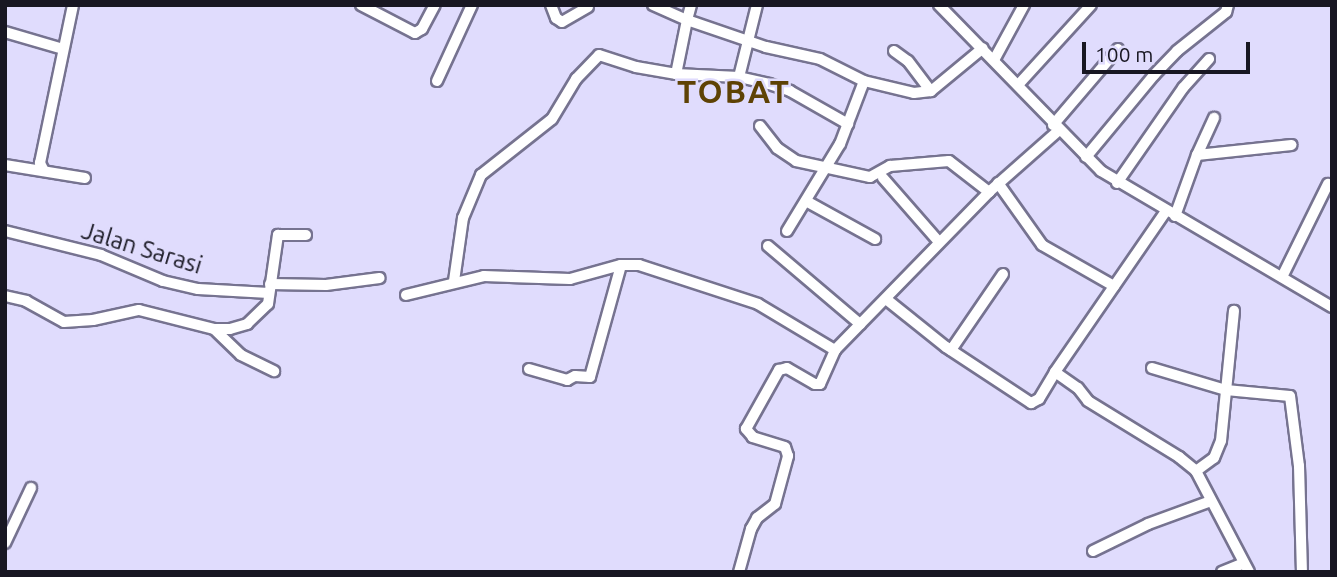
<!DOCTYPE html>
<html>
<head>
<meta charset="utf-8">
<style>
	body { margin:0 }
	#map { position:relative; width:1337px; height:577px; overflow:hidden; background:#e0dcfd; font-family:Ubuntu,sans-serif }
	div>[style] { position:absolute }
	.roads { filter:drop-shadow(2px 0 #767390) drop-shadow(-2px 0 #767390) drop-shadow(0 2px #767390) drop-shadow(0 -2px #767390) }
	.street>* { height:10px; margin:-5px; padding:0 5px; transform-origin:5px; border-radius:5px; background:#fff }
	span { translate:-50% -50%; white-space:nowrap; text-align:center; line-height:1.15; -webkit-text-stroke:5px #e0dcfd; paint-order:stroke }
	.street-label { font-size:24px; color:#181722 }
	.district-label { font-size:32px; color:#5e4205; font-weight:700; letter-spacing:2px }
	.frame { position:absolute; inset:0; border:7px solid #181722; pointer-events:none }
	.scale { position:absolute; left:1082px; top:42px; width:168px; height:32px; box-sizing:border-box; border:4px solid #181722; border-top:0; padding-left:9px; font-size:21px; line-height:24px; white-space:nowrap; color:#181722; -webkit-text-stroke:5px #e0dcfd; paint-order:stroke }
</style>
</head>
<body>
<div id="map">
	<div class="roads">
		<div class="street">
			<div style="left:361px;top:5px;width:61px;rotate:27.4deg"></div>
			<div style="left:415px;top:33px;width:8px;rotate:-30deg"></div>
			<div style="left:422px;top:29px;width:27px;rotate:-62deg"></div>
			<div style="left:551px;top:5px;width:14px;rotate:69deg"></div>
			<div style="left:556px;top:18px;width:7px;rotate:34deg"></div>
			<div style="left:562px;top:22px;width:30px;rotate:-30deg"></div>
			<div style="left:653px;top:5px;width:37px;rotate:24deg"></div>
			<div style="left:687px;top:20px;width:55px;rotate:101.5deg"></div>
			<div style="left:676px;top:74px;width:63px;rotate:2.7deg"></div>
			<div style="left:739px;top:77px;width:31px;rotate:13deg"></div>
			<div style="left:769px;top:84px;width:22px;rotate:18deg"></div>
			<div style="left:790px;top:91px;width:67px;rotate:29.6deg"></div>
			<div style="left:691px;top:5px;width:16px;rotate:105deg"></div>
			<div style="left:687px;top:20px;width:83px;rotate:18.9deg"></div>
			<div style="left:766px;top:47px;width:55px;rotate:12.5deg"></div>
			<div style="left:820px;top:59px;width:49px;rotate:26.6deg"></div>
			<div style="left:864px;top:81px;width:51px;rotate:13.5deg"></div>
			<div style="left:914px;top:93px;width:17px;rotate:-7deg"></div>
			<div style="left:931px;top:91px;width:67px;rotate:-39.6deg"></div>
			<div style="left:939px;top:5px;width:232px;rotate:45.7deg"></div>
			<div style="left:1101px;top:171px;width:268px;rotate:30.5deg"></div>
			<div style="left:5px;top:32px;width:60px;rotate:16.3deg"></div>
			<div style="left:894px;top:51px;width:17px;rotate:36deg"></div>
			<div style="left:908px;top:61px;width:38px;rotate:53deg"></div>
			<div style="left:994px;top:60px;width:63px;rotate:-61.4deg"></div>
			<div style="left:739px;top:77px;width:74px;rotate:-76deg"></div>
			<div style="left:437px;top:81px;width:84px;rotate:-65.3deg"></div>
			<div style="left:1018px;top:85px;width:108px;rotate:-47.6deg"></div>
			<div style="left:1053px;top:125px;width:100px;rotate:-49.5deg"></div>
			<div style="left:760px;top:126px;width:28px;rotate:52deg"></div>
			<div style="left:777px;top:148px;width:23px;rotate:34deg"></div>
			<div style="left:796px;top:161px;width:76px;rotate:12.2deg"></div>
			<div style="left:870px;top:177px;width:23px;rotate:-29deg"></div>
			<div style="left:890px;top:166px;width:59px;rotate:-4.8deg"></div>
			<div style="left:949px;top:161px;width:51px;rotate:37.8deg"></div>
			<div style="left:1197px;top:155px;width:95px;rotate:-6.1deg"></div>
			<div style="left:1086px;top:157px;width:107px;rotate:-50.3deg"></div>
			<div style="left:1154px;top:75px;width:33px;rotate:-46deg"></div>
			<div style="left:1177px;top:51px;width:63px;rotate:-38.5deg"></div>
			<div style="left:1226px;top:12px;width:7px;rotate:-74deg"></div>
			<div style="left:5px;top:165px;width:81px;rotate:9.2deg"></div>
			<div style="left:43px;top:169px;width:7px;rotate:-117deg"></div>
			<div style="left:40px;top:163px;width:161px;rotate:-78.2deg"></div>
			<div style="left:883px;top:178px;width:85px;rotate:48.8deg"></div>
			<div style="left:998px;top:183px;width:76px;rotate:54.6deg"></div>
			<div style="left:1042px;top:245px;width:83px;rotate:29.7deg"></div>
			<div style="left:1117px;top:183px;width:116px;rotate:-55.2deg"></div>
			<div style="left:1183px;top:88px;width:39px;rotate:-48deg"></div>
			<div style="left:806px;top:201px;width:79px;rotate:28.8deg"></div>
			<div style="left:1166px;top:211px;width:196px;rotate:124.6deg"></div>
			<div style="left:1055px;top:372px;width:28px;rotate:35deg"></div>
			<div style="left:1078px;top:388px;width:16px;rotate:52deg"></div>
			<div style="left:1088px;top:401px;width:107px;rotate:31.6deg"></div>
			<div style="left:1179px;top:457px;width:22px;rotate:39deg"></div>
			<div style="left:1196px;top:471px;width:114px;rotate:62.3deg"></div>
			<div style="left:1175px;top:216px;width:65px;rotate:-70.2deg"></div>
			<div style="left:1197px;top:155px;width:41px;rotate:-65.3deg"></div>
			<div style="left:5px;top:231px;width:99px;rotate:14deg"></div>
			<div style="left:101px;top:255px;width:67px;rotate:22.8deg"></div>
			<div style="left:163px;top:281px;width:36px;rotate:13deg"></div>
			<div style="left:198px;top:289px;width:71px;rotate:3.2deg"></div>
			<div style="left:787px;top:231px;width:102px;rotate:-58.7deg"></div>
			<div style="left:840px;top:144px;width:67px;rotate:-69.1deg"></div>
			<div style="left:768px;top:246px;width:121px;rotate:40.3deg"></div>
			<div style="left:1282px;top:277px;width:104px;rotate:-63.7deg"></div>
			<div style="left:454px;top:281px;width:64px;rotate:-81.9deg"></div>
			<div style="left:463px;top:218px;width:47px;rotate:-67.3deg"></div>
			<div style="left:481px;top:175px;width:90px;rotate:-38.3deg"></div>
			<div style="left:552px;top:119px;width:47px;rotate:-59deg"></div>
			<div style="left:576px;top:79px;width:33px;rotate:-46deg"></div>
			<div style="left:599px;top:55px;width:39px;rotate:18deg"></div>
			<div style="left:636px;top:67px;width:41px;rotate:9.9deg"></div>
			<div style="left:270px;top:284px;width:56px;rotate:1deg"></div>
			<div style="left:326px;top:285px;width:54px;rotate:-7.4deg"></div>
			<div style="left:406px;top:295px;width:80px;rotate:-13.7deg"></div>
			<div style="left:484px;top:276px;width:86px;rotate:2deg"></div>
			<div style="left:570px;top:279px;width:53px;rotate:-15.4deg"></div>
			<div style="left:621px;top:265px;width:18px"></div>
			<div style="left:639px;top:265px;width:125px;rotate:18.1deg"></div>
			<div style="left:758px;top:304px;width:90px;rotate:30.9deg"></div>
			<div style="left:835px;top:350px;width:221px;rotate:-45.7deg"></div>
			<div style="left:989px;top:192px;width:94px;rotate:-41.5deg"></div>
			<div style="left:5px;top:296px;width:22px;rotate:13deg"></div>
			<div style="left:26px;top:301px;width:43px;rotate:28.9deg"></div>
			<div style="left:64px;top:322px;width:29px;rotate:-4deg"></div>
			<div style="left:93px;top:320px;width:47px;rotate:-12.3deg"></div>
			<div style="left:139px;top:310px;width:77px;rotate:14.2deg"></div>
			<div style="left:214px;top:329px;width:16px"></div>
			<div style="left:230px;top:329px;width:18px;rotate:-16deg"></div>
			<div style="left:247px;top:324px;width:29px;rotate:-44deg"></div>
			<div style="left:268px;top:304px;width:70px;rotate:-81.8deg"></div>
			<div style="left:278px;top:235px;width:28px"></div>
			<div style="left:886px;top:299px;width:77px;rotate:38.7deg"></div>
			<div style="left:946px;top:347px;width:102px;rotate:33.4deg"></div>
			<div style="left:1031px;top:403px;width:9px;rotate:-27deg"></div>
			<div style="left:1039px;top:399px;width:31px;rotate:-59deg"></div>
			<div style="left:214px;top:329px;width:37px;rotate:44deg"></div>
			<div style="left:241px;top:355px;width:37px;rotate:26deg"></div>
			<div style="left:951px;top:350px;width:92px;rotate:-55.6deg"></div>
			<div style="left:1152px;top:368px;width:77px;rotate:16.6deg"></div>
			<div style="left:1226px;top:390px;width:64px;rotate:5.4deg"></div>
			<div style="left:1290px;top:396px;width:71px;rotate:82.7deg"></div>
			<div style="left:1299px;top:466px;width:106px;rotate:88.4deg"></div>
			<div style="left:529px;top:369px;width:40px;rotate:16deg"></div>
			<div style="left:567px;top:380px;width:9px;rotate:-27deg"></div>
			<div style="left:575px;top:376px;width:15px;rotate:4deg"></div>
			<div style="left:590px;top:377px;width:116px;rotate:-74.5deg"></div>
			<div style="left:1196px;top:471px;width:22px;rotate:-36deg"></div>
			<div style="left:1214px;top:458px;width:18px;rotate:-68deg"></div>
			<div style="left:1221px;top:441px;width:131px;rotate:-84.3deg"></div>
			<div style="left:5px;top:543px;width:61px;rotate:-64.7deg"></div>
			<div style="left:1093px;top:551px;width:61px;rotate:-26.1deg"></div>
			<div style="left:1148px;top:524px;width:67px;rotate:-20.1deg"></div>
			<div style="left:739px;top:572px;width:45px;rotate:-74.4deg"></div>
			<div style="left:751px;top:529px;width:13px;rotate:-61deg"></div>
			<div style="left:757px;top:518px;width:23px;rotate:-38deg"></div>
			<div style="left:775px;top:504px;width:50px;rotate:-74.8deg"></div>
			<div style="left:788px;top:456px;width:9px;rotate:-108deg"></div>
			<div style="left:785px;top:447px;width:34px;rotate:-163deg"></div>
			<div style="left:753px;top:437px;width:11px;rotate:-131deg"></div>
			<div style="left:746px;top:429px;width:68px;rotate:-60.8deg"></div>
			<div style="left:779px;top:370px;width:8px;rotate:-14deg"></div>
			<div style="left:787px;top:368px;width:32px;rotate:30deg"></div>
			<div style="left:815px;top:384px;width:5px"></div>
			<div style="left:820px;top:384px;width:37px;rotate:-66deg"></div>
			<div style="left:1222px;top:572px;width:22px;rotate:-22deg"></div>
		</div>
	</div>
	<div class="street-label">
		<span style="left:142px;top:248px;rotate:17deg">Jalan Sarasi</span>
	</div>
	<div class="district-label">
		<span style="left:734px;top:91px">TOBAT</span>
	</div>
	<div class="frame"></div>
	<div class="scale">100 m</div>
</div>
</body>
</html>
